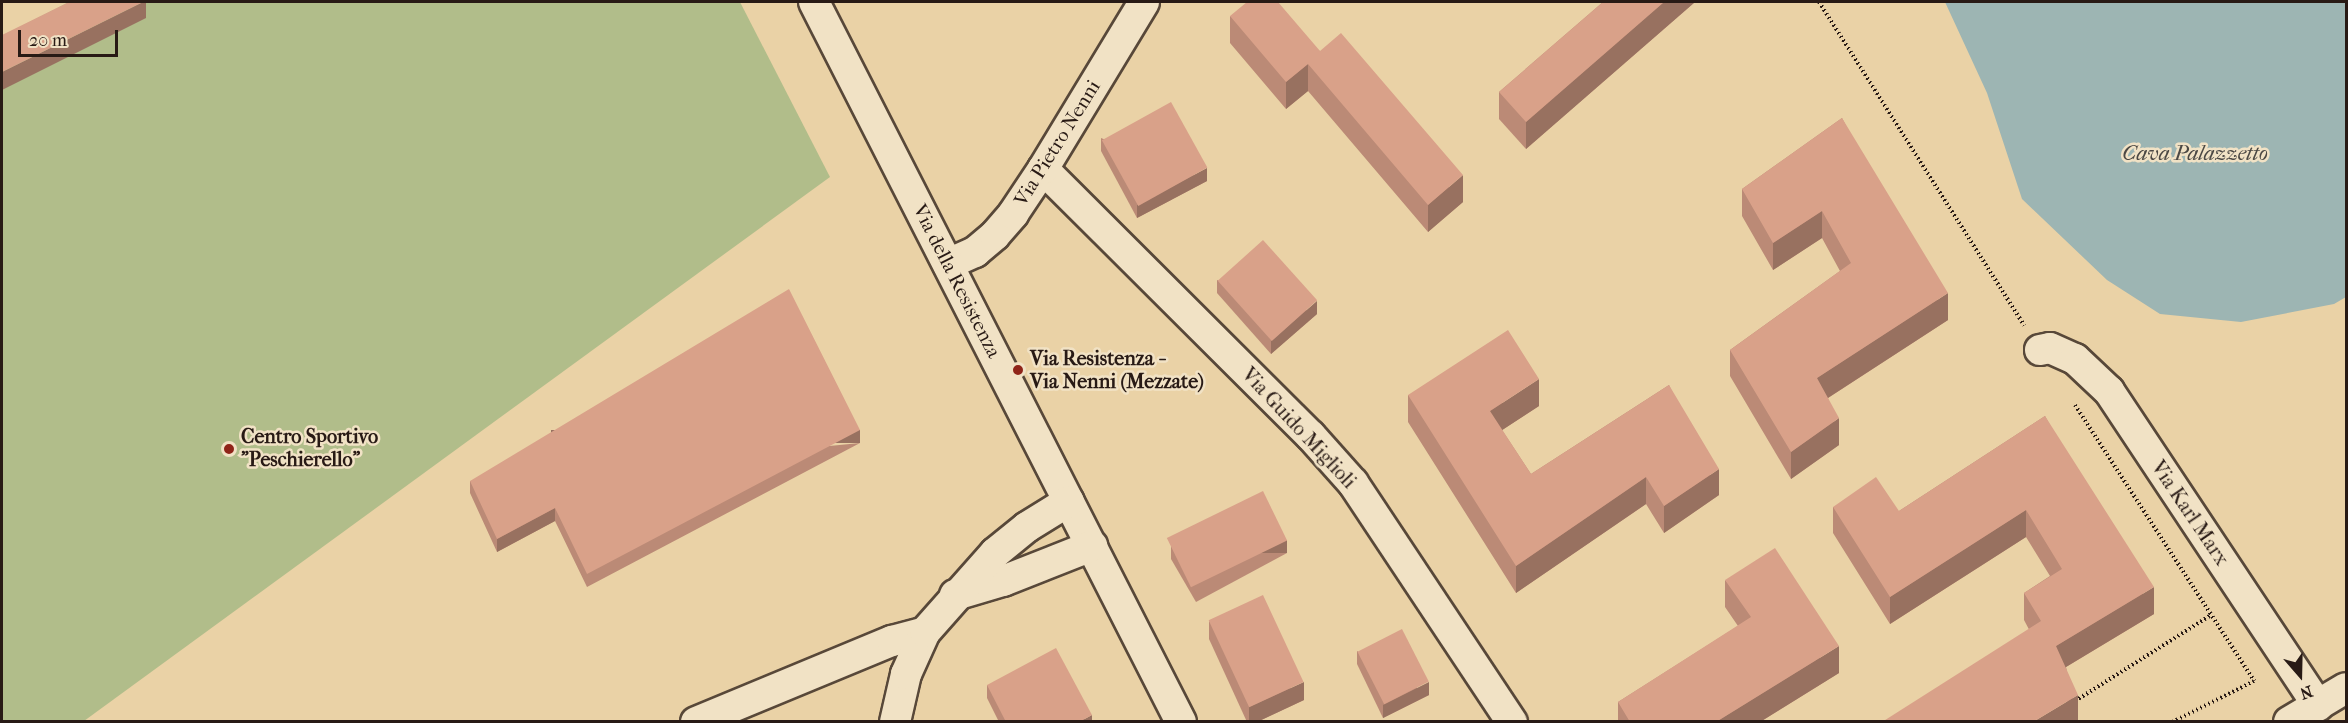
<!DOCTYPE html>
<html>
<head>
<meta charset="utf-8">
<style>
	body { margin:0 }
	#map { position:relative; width:2348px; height:723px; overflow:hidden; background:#ead2a6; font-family:"IM FELL French Canon",serif }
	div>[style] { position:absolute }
	.green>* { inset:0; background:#b1bd8a }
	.water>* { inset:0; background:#9db5b3 }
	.path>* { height:4px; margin-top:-2px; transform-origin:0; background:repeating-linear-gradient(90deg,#281a15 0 1.5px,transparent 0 4.5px) }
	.roads { filter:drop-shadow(2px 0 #584839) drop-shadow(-2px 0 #584839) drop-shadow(0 2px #584839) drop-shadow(0 -2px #584839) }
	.street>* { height:30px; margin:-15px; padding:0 15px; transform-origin:15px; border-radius:15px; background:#f1e2c5 }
	.wall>* { inset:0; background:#bb8a76 }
	.shaded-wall>* { inset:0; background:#987160; transform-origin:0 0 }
	.building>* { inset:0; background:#d9a189; transform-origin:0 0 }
	.dots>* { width:16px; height:16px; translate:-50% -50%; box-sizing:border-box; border:3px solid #f1e2c5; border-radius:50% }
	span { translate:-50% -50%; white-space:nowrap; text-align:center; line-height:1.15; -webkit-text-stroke:5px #f1e2c5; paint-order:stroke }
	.street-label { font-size:20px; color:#281a15 }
	.poi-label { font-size:20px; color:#281a15; font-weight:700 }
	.left { translate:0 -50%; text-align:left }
	.water-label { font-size:21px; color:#4b4844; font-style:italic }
	.frame { position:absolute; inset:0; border:3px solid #281a15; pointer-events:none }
	.north { position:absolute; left:2270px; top:645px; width:60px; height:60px; -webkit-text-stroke:4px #f1e2c5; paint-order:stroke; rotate:160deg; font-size:16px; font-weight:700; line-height:24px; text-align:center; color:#281a15 }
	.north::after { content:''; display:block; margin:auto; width:21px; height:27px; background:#281a15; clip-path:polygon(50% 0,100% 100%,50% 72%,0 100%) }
	.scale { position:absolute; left:18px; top:30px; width:100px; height:27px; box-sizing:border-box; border:3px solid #281a15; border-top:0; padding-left:8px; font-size:18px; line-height:21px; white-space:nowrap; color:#281a15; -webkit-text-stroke:4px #f1e2c5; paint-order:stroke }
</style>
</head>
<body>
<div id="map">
	<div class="green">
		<div style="clip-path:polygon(69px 2px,740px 2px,830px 177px,84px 721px,2px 722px,2px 36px)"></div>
	</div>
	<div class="water">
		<div style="clip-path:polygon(1945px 2px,2346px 2px,2346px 297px,2334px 304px,2241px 322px,2160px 314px,2107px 280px,2022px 199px,1987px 93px)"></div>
	</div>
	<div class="path">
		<div style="left:1819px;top:2px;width:383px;rotate:57.6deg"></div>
		<div style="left:2075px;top:405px;width:329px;rotate:57deg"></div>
		<div style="left:2254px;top:681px;width:92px;rotate:153.4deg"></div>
		<div style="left:2075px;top:701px;width:161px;rotate:-32.3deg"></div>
	</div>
	<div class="roads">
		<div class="street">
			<div style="left:814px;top:2px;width:808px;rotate:62.99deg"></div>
			<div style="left:1043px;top:169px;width:378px;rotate:44.9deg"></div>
			<div style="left:1311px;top:436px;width:63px;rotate:48.2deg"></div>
			<div style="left:1353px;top:483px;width:287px;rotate:56.4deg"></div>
			<div style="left:948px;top:264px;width:30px;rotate:-24deg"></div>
			<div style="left:975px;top:252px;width:26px;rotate:-40deg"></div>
			<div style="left:995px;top:235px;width:28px;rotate:-49deg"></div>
			<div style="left:1013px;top:214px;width:54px;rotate:-56.3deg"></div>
			<div style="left:1043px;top:169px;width:195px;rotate:-58.8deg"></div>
			<div style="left:2040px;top:350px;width:10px;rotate:-11deg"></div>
			<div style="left:2050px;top:348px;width:27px;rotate:24deg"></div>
			<div style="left:2075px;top:359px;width:47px;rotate:43.3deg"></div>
			<div style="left:2109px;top:391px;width:378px;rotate:56.4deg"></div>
			<div style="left:955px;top:595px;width:50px;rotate:-16.3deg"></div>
			<div style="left:1003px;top:581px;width:96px;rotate:-21.5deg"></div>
			<div style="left:696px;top:722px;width:212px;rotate:-22.5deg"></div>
			<div style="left:892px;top:641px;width:34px;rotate:-15deg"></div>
			<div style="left:895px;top:722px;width:49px;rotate:-77.1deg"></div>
			<div style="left:906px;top:674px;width:46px;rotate:-65.7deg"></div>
			<div style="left:925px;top:632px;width:106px;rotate:-48.5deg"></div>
			<div style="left:995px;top:553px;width:41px;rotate:-39.1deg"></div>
			<div style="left:1027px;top:527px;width:49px;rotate:-31.8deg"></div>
			<div style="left:2289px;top:722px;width:66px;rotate:-30.8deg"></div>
		</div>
	</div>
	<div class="wall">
		<div style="clip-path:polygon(1603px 2px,1695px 2px,1526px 149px,1499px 119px,1499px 92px)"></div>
		<div style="clip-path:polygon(1230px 16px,1320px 51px,1463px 202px,1428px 232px,1308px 91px,1286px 109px,1230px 43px)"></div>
		<div style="clip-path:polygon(1842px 118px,1948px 320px,1828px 398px,1839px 445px,1791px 479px,1730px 376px,1730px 350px,1840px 271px,1822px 238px,1773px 270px,1742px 216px,1742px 189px)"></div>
		<div style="clip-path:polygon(1101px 138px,1207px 181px,1137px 218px,1101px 151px)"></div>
		<div style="clip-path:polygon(1217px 280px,1317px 314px,1271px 354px,1217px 293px)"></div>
		<div style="clip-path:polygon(1669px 385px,1719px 495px,1664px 533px,1646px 504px,1516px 593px,1408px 422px,1408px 395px,1539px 406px,1502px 430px,1531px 474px)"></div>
		<div style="clip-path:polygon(2045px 416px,2154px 614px,2066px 667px,2078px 722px,2024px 620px,2024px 593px,2050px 576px,2026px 537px,1890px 624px,1833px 533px,1833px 507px,1899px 511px)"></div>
		<div style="clip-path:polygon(860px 443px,587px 587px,555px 521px,497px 552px,470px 493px,470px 481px)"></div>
		<div style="clip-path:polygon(1171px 546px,1287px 553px,1196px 602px,1171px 559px)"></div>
		<div style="clip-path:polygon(1725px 580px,1839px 673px,1760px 722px,1618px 722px,1618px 702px,1738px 626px,1725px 607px)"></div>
		<div style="clip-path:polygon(1209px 621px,1304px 700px,1257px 722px,1247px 722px,1209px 639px)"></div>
		<div style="clip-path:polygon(1357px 651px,1429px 695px,1383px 718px,1357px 664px)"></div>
		<div style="clip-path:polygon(987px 685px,1092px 722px,999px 722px,987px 698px)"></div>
	</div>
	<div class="shaded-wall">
		<div style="clip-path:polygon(143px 2px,146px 2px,146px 18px,2px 90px,2px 72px)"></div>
		<div style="clip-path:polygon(1664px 2px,1695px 2px,1526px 149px,1526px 122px)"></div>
		<div style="clip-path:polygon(1308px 64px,1308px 91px,1286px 109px,1286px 82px)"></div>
		<div style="clip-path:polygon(1207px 168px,1207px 181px,1137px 218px,1137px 205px)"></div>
		<div style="clip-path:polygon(1463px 175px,1463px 202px,1428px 232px,1428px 205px)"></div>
		<div style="clip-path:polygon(1822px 211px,1822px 238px,1773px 270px,1773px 243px)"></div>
		<div style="clip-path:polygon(1948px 293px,1948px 320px,1817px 405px,1817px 378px)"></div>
		<div style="clip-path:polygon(1317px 301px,1317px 314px,1271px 354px,1271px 341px)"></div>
		<div style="clip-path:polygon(1539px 379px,1539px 406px,1490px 438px,1490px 411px)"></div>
		<div style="clip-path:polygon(1839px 418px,1839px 445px,1791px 479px,1791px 452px)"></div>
		<div style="left:860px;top:430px;width:13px;height:309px;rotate:90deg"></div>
		<div style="clip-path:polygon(1719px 469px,1719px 495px,1664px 533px,1664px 506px)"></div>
		<div style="clip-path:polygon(1646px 477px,1646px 504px,1516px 593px,1516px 566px)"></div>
		<div style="clip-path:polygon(555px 508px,555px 521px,497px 552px,497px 539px)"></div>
		<div style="clip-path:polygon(2026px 510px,2026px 537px,1890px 624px,1890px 597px)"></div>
		<div style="left:1287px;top:540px;width:13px;height:103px;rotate:90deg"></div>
		<div style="clip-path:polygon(2154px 587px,2154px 614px,2056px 673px,2056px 646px)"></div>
		<div style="clip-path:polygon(1839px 646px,1839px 673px,1760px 722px,1716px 722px)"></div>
		<div style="clip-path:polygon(1304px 682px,1304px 700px,1257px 722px,1249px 722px,1249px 707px)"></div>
		<div style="clip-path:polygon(1429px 682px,1429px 695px,1383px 718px,1383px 705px)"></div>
		<div style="clip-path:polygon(2078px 695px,2078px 722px,2033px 722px)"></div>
		<div style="clip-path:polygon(1092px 715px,1092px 722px,1079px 722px)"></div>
	</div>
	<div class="building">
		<div style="clip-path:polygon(69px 2px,143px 2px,2px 72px,2px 35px)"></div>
		<div style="clip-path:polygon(1247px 2px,1278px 2px,1320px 51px,1341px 33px,1463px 175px,1428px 205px,1308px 64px,1286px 82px,1230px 16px)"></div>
		<div style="clip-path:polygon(1603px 2px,1664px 2px,1526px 122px,1499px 92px)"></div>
		<div style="left:1171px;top:102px;width:75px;height:79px;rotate:61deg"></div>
		<div style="clip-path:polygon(1842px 118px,1948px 293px,1817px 378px,1839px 418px,1791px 452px,1730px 350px,1851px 263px,1822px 211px,1773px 243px,1742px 189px)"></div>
		<div style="left:1263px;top:240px;width:81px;height:61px;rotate:48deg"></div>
		<div style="clip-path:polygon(789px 289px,860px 430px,587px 574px,555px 508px,497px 539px,470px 481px)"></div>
		<div style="clip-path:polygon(1508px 330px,1539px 379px,1490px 411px,1531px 474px,1669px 385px,1719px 469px,1664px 506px,1646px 477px,1516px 566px,1408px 395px)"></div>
		<div style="clip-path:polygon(2045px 416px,2154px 587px,2056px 646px,2078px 695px,2033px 722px,1882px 722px,2041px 621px,2024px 593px,2062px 569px,2026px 510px,1890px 597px,1833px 507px,1876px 477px,1899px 511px)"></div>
		<div style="left:1263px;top:491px;width:55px;height:107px;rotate:64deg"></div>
		<div style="clip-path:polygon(1775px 548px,1839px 646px,1716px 722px,1630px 722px,1618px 702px,1751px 617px,1725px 580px)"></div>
		<div style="left:1263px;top:595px;width:96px;height:60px;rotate:65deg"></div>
		<div style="left:1402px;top:629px;width:59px;height:50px;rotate:63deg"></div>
		<div style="clip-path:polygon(1056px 648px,1092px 715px,1079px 722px,1006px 722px,987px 685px)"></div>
	</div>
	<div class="dots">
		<div style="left:1018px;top:370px;background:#8f2418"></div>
		<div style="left:229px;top:449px;background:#8f2418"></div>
	</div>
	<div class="street-label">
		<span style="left:1057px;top:143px;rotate:-58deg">Via Pietro Nenni</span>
		<span style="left:957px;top:281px;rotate:63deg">Via della Resistenza</span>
		<span style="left:1299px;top:428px;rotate:47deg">Via Guido Miglioli</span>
		<span style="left:2190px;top:513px;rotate:56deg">Via Karl Marx</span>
	</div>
	<div class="poi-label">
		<span class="left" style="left:1030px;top:370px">Via Resistenza -<br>Via Nenni (Mezzate)</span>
		<span class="left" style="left:241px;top:448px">Centro Sportivo<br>"Peschierello"</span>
	</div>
	<div class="water-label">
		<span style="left:2195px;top:153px">Cava Palazzetto</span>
	</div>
	<div class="frame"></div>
	<div class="north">N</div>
	<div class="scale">20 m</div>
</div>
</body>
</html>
